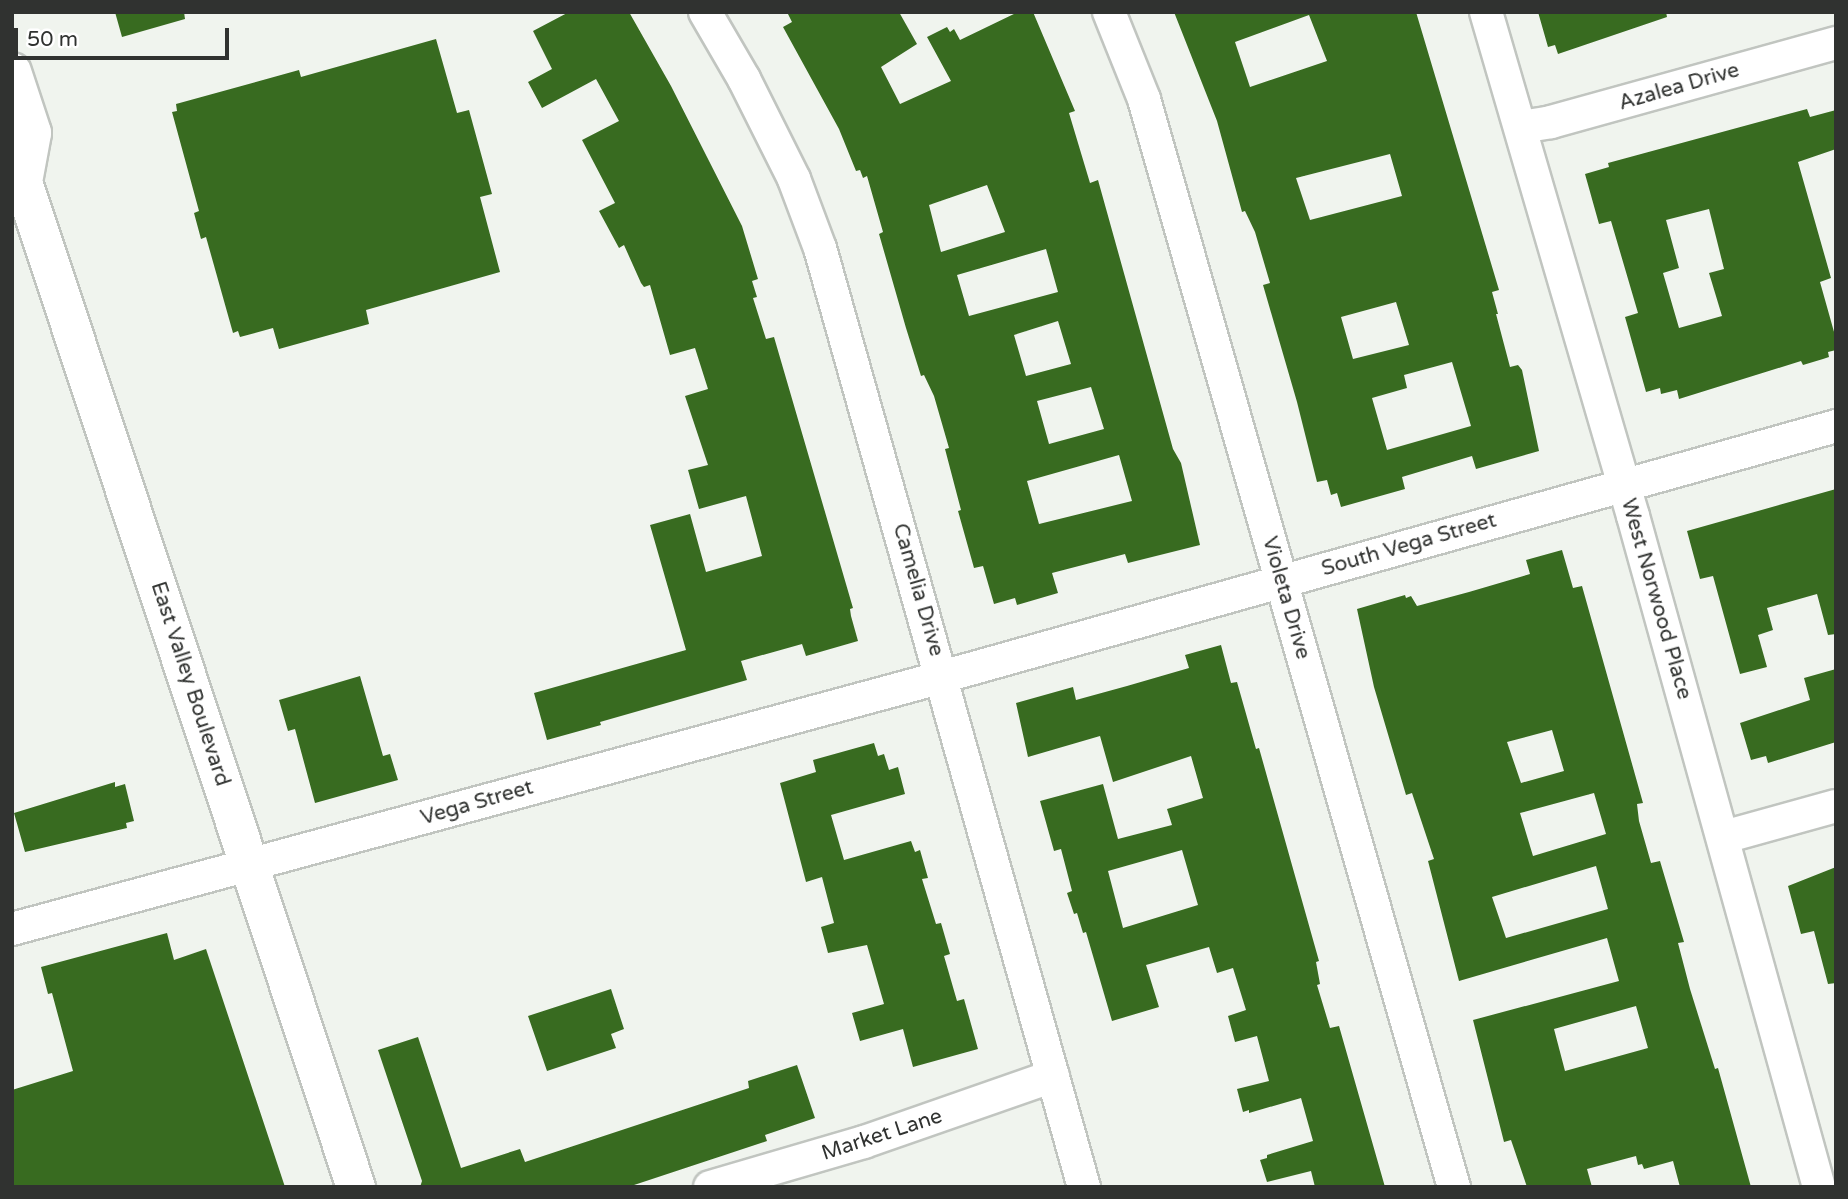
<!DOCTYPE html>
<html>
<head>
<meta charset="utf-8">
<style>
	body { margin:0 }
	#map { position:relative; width:1848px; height:1199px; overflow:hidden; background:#f0f4ee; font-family:"Varela Round",sans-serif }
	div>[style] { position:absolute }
	.building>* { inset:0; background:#386b20 }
	.roads { filter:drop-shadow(2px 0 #c1c5c0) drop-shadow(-2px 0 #c1c5c0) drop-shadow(0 2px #c1c5c0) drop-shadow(0 -2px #c1c5c0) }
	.minor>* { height:32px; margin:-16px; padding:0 16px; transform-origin:16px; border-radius:16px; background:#fff }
	.major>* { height:38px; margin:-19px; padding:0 19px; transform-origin:19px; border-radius:19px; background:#fff }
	span { translate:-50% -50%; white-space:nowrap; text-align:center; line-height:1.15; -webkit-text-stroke:7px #fff; paint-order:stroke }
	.street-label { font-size:21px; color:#303230 }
	.frame { position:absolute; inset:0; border:14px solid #303230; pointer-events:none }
	.scale { position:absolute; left:14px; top:28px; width:215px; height:32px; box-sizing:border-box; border:4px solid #303230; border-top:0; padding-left:9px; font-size:21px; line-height:24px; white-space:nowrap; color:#303230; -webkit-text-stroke:5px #fff; paint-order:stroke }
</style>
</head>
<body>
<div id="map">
	<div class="building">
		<div style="clip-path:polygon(115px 12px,184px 12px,185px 19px,122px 37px)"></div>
		<div style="clip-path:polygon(569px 12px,629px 12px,671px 86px,742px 226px,758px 279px,752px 281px,757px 297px,753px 298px,766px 339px,774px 337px,853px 608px,850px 609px,851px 616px,858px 641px,806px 656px,802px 644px,741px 661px,747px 680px,600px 722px,601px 725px,547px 740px,534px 693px,686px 650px,650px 525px,690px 514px,706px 572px,762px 556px,746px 496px,699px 509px,688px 470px,708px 465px,685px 396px,708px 389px,695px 348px,670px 355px,650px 285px,644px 287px,641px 283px,624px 245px,619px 248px,599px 211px,615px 203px,582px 140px,619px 121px,596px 79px,542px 108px,528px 82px,552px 69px,533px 31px)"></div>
		<div style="clip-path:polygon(evenodd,787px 12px,899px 12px,917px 44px,881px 67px,900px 104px,951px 81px,927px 37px,947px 27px,950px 32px,954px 29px,960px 40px,1018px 12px,1033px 12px,1075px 111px,1069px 113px,1090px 183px,1098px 180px,1173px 449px,1181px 463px,1200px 545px,1128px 563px,1125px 554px,1052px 573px,1058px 593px,1017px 605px,1015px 598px,994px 604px,983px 566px,974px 568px,958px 511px,961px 510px,945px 449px,949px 448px,934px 396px,924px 375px,921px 376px,906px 328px,879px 234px,883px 232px,867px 176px,863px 178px,860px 170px,856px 171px,839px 129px,783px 27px,792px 22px,787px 12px,987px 185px,1005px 232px,941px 252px,929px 205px,987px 185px,787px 12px,1046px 249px,1058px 292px,969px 316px,957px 275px,1046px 249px,787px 12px,1058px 321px,1071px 364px,1026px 376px,1014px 335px,1058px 321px,787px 12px,1091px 387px,1104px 429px,1049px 444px,1037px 401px,1091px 387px,787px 12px,1119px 455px,1132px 501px,1039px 524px,1027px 481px,1119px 455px)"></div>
		<div style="clip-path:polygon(evenodd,1174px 12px,1416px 12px,1499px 290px,1492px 292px,1498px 314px,1496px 314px,1510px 367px,1518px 365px,1522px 370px,1539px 451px,1476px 469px,1472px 456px,1402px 477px,1405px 489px,1341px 507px,1337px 493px,1331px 495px,1327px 480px,1317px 482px,1297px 402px,1263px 285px,1270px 283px,1255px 232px,1245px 211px,1242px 212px,1217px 121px,1174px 12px,1309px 15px,1327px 61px,1250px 87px,1235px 42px,1309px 15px,1174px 12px,1390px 154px,1402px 196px,1310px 220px,1296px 178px,1390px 154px,1174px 12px,1396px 302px,1409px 345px,1353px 359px,1341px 317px,1396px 302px,1174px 12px,1452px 362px,1471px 426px,1387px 450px,1372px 398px,1407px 388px,1404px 375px,1452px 362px)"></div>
		<div style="clip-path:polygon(1538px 12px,1666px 12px,1667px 17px,1558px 54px,1555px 45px,1548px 47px)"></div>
		<div style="clip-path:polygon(436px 39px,457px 113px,469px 110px,492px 194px,480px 197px,500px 272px,366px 310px,369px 324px,279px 349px,273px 328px,240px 337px,238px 331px,233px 333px,206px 237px,201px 239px,194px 213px,199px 211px,172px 112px,177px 111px,176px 104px,299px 70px,301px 77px)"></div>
		<div style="clip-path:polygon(evenodd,1807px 109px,1810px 117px,1836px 110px,1836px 149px,1798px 162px,1831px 278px,1820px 282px,1836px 339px,1836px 350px,1828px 352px,1829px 357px,1823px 359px,1803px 365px,1801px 361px,1679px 399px,1677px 390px,1661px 394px,1660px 388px,1646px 392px,1625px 317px,1638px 313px,1611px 221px,1599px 224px,1585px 174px,1609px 167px,1608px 163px,1807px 109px,1709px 209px,1724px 269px,1709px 273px,1722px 316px,1679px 328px,1663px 273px,1679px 268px,1666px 220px,1709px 209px)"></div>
		<div style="clip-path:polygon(1836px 489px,1836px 634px,1828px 635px,1817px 594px,1767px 608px,1773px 630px,1758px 635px,1767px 667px,1740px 674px,1713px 576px,1700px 579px,1687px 531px)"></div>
		<div style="clip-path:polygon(evenodd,1562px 550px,1573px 588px,1582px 586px,1643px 803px,1637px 804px,1639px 821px,1651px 863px,1660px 861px,1684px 942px,1678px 943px,1690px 989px,1715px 1069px,1718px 1068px,1751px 1187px,1680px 1187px,1673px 1161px,1644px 1169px,1642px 1164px,1638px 1165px,1636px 1156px,1587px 1169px,1592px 1187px,1527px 1187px,1511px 1140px,1504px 1142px,1473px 1020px,1619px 981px,1607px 938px,1459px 981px,1428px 861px,1434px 859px,1412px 793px,1406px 795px,1374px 687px,1357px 609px,1405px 595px,1406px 598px,1411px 596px,1417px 606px,1469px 592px,1530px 574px,1526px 560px,1562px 550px,1552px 730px,1564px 771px,1521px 783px,1507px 742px,1552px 730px,1562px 550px,1594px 793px,1606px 834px,1533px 856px,1520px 813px,1594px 793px,1562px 550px,1596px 866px,1608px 909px,1506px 938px,1492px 897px,1596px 866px,1562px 550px,1636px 1006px,1648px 1048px,1565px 1071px,1554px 1029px,1636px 1006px)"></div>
		<div style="clip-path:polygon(evenodd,1221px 645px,1231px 683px,1237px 682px,1256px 749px,1259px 748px,1319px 961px,1316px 962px,1320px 984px,1317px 985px,1330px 1028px,1339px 1026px,1385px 1187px,1315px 1187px,1311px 1171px,1267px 1182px,1260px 1160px,1267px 1158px,1267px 1155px,1313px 1141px,1301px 1098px,1249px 1113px,1249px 1110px,1243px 1112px,1237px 1089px,1269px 1081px,1257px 1036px,1235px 1042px,1228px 1016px,1246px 1010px,1233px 968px,1217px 973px,1209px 947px,1146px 965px,1159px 1007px,1112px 1021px,1086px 932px,1083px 933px,1077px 913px,1074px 914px,1067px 893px,1072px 891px,1061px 849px,1054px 851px,1040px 801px,1103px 784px,1118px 839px,1172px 825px,1167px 809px,1203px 798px,1191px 756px,1113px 782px,1100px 736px,1028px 757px,1016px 703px,1073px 687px,1076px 700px,1127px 686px,1189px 668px,1185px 655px,1221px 645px,1182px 850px,1198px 905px,1123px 928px,1108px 871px,1182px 850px)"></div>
		<div style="clip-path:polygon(1836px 669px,1836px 742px,1768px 763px,1766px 756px,1751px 760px,1740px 723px,1810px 700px,1804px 678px)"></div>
		<div style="clip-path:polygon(360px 676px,383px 756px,390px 754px,398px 780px,315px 803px,295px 729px,288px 731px,279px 700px)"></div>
		<div style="clip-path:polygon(874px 743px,878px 756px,884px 754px,889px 770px,898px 767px,905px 794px,831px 815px,844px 860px,911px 841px,915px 852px,920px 850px,928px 878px,922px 879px,936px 924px,941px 923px,950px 954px,944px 956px,957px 1001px,964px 999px,978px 1049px,913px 1067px,903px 1029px,860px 1041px,852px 1013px,884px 1004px,867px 945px,828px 953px,821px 927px,834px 923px,822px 877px,806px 882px,780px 783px,816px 772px,813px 760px)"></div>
		<div style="clip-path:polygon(115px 782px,115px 787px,125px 784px,134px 821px,126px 823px,127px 828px,25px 852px,14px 813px)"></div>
		<div style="clip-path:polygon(1836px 867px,1836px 983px,1828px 984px,1814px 931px,1801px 934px,1788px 886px)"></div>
		<div style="clip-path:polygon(167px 933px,174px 960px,206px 949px,285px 1187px,12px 1187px,12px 1090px,73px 1071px,52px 993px,48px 994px,41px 967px)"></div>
		<div style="clip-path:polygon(611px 989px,624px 1029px,611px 1034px,616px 1048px,547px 1071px,528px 1016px)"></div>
		<div style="clip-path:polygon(418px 1037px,461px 1168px,520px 1149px,525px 1162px,749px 1088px,748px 1081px,797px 1065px,815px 1118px,765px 1135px,767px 1141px,628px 1187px,420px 1187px,422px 1181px,378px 1050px)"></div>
	</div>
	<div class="roads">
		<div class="minor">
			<div style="left:705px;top:12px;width:78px;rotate:59.8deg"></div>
			<div style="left:744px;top:79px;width:112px;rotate:63.4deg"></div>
			<div style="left:794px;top:179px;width:74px;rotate:69.4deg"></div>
			<div style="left:820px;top:248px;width:975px;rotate:74.3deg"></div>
			<div style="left:1109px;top:12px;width:94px;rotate:68.1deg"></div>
			<div style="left:1144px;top:99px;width:1131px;rotate:74.1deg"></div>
			<div style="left:1486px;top:12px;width:525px;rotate:73.74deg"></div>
			<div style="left:1633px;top:516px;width:696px;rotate:74.51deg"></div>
			<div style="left:1521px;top:127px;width:30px;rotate:-9deg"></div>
			<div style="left:1551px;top:122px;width:296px;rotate:-15.5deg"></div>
			<div style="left:1724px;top:837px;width:116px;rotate:-15.5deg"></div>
			<div style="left:12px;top:929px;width:933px;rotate:-15.15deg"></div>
			<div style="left:913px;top:685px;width:959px;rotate:-15.67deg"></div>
			<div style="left:710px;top:1187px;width:160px;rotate:-16.3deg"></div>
			<div style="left:864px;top:1142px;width:200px;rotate:-19.2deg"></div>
		</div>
		<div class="major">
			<div style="left:12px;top:72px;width:64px;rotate:71.8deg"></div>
			<div style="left:32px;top:133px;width:50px;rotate:100.4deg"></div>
			<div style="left:23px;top:182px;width:1059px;rotate:71.67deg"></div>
		</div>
	</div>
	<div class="street-label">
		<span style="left:1679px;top:87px;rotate:-16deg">Azalea Drive</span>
		<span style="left:1409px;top:545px;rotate:-16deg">South Vega Street</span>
		<span style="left:918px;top:590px;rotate:74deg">Camelia Drive</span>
		<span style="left:1286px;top:598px;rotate:74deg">Violeta Drive</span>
		<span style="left:1656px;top:599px;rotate:74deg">West Norwood Place</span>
		<span style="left:190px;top:684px;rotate:72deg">East Valley Boulevard</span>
		<span style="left:477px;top:803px;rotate:-16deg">Vega Street</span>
		<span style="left:882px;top:1135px;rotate:-18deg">Market Lane</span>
	</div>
	<div class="frame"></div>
	<div class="scale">50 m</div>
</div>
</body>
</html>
